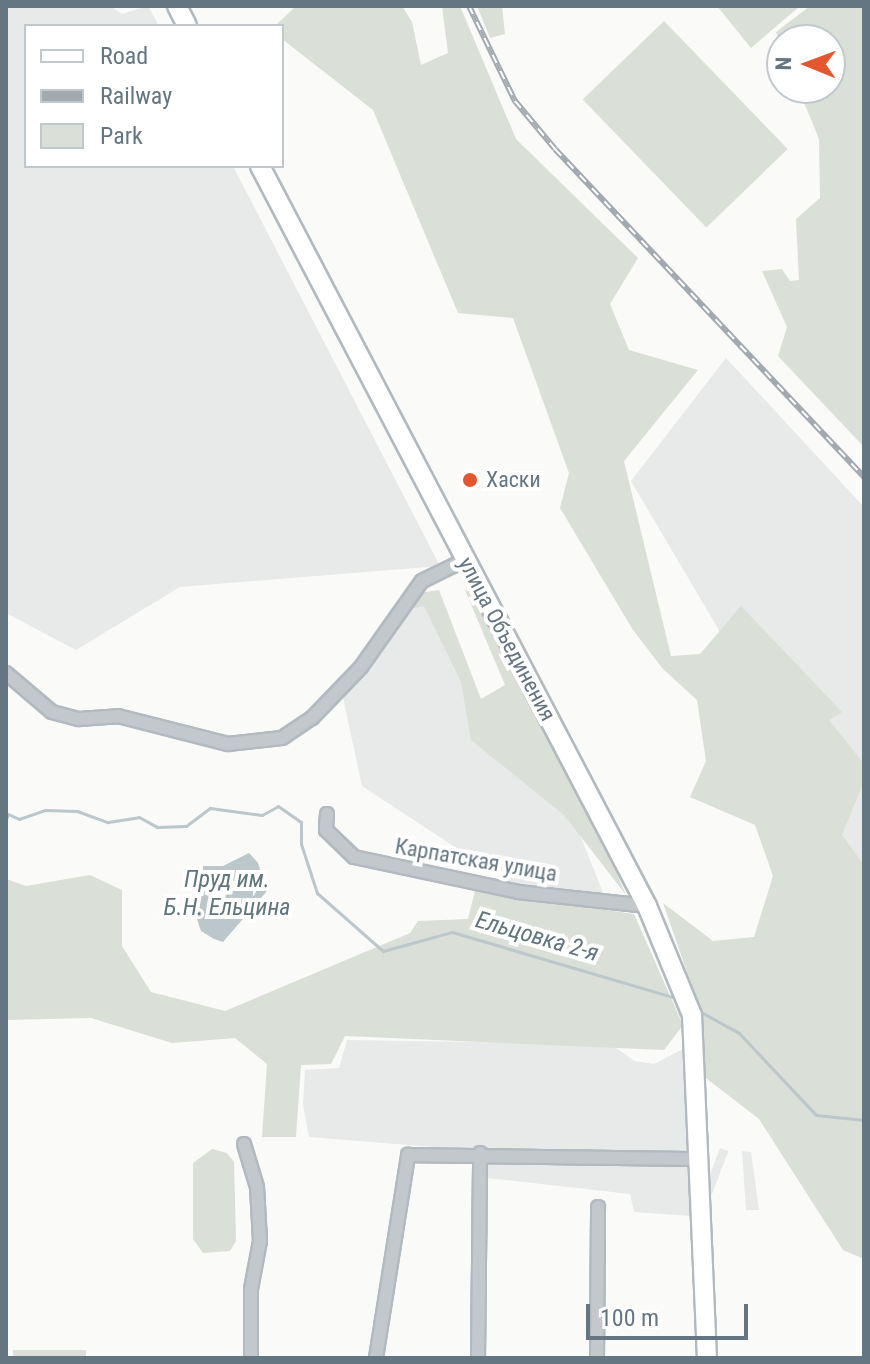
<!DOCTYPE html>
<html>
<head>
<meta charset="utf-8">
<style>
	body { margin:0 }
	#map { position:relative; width:870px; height:1364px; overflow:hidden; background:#fafaf8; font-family:"Roboto Condensed",sans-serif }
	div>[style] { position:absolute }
	.built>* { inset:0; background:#e8e9e9; transform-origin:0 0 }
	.green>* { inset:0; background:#dadfd7; transform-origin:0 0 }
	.water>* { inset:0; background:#bbc7cb }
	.stream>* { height:3px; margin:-1.5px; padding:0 1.5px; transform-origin:1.5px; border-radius:1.5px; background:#bbc7cb }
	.roads { filter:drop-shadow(2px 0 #b3babf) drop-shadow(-2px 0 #b3babf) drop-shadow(0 2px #b3babf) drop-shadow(0 -2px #b3babf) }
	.minor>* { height:12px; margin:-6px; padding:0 6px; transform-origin:6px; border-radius:6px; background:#c3c8cc }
	.secondary>* { height:18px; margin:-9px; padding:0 9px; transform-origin:9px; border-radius:9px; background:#fff }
	.rail>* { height:6px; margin-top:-3px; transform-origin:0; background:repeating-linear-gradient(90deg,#fff 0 9px,#a2aab0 0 18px); box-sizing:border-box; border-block:2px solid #a2aab0 }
	.dots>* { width:22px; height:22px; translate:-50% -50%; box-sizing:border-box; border:4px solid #fff; border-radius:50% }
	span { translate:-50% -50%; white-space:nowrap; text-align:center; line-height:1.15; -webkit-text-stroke:8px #fff; paint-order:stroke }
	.poi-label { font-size:22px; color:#657683 }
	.left { translate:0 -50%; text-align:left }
	.street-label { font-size:22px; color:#657683 }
	.water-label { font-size:24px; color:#60757c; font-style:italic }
	.frame { position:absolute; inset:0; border:8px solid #657683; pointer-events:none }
	.legend { position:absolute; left:24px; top:24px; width:260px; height:144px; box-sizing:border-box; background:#fff; border:2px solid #c1c8cd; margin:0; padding:10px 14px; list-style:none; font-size:24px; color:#657683 }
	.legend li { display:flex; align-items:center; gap:16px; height:40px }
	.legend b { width:40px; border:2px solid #c1c8cd }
	.north { position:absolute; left:766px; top:24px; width:80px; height:80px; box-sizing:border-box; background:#fff; border:2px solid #c1c8cd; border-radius:50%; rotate:271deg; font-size:22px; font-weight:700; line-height:32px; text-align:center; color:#657683 }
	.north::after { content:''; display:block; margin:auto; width:28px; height:36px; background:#e4572e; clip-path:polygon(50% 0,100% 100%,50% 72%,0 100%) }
	.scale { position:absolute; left:586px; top:1304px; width:162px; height:36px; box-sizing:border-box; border:4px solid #657683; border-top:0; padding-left:10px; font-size:24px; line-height:28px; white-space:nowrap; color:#657683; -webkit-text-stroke:6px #fff; paint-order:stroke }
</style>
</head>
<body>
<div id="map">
	<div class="built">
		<div style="clip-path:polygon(6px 6px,110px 6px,122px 14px,148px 6px,159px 26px,26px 26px,26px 166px,233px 166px,440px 566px,180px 587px,76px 650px,6px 613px)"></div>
		<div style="clip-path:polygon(726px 358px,864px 507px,864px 876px,631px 481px)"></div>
		<div style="clip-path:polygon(429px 601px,462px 668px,474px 736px,574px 820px,604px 895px,511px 884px,362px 786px,343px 698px,414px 603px)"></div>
		<div style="clip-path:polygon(347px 1040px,610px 1044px,635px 1061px,654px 1064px,685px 1048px,692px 1090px,691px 1216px,634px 1212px,630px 1194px,487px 1178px,483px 1151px,309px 1137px,303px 1105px,305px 1070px,339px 1068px)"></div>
		<div style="left:720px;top:1148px;width:9px;height:84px;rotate:21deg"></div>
		<div style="clip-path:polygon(742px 1151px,751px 1152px,759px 1210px,746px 1210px)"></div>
	</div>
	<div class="green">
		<div style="clip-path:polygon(296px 6px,402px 6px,412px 22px,421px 65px,448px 53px,442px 6px,460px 6px,516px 139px,638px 258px,610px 304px,629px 350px,698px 370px,624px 461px,671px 656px,700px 654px,741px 606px,842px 712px,829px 720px,864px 764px,864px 781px,842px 835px,864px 865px,864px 1259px,843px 1250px,759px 1119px,706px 1078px,695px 995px,663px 903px,713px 941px,754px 937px,773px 876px,755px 825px,690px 797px,706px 761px,697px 700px,663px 669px,633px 630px,560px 508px,569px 473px,513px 318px,458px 313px,373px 110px,282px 39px,282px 26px,275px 26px)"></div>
		<div style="clip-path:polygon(477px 6px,502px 6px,505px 34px,490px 38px)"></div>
		<div style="clip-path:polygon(717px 6px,800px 6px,751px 48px)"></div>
		<div style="clip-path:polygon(810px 6px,864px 6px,864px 447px,778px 356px,787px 327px,762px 271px,782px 269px,790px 281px,799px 280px,796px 219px,820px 198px,819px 139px,798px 88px,830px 88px,830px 40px,782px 40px,782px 48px,776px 32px)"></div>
		<div style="left:664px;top:21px;width:178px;height:113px;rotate:46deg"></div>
		<div style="clip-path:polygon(439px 590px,481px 699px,505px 685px,465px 590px,475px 593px,585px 800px,626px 895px,564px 815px,471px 740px,461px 682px,424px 606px,405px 610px,418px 593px)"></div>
		<div style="clip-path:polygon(90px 875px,122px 890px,122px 946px,151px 992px,225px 1011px,410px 933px,418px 921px,468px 919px,475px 891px,634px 914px,683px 1025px,664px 1050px,345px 1036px,331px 1064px,301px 1065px,296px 1137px,262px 1137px,267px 1064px,235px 1038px,172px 1043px,91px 1018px,6px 1020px,6px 879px,26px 886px)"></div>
		<div style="clip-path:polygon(212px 1149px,227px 1153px,234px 1162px,236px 1241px,230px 1251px,203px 1253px,193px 1239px,193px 1163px)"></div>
		<div style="left:13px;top:1350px;width:73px;height:9px"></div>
	</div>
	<div class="water">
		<div style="clip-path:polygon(249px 853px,258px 863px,267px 891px,223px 942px,214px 939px,201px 931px,196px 916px,203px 866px,223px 866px)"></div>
	</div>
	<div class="stream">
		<div style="left:6px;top:819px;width:5px;rotate:-68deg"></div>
		<div style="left:8px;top:814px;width:12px;rotate:24deg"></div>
		<div style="left:19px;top:819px;width:28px;rotate:-19deg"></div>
		<div style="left:45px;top:810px;width:32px;rotate:2deg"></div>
		<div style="left:77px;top:811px;width:33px;rotate:20deg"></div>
		<div style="left:108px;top:822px;width:31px;rotate:-9deg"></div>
		<div style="left:139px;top:817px;width:21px;rotate:29deg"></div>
		<div style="left:157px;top:827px;width:29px;rotate:-2deg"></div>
		<div style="left:186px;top:826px;width:30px;rotate:-37deg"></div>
		<div style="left:210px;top:808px;width:52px;rotate:7.7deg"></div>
		<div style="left:262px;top:815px;width:18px;rotate:-29deg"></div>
		<div style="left:278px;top:806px;width:28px;rotate:35deg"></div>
		<div style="left:301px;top:822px;width:22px;rotate:90deg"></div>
		<div style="left:301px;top:844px;width:52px;rotate:71.9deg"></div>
		<div style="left:317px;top:893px;width:88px;rotate:41.3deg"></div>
		<div style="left:383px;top:951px;width:72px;rotate:-15.4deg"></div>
		<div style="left:452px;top:932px;width:234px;rotate:16.4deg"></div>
		<div style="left:699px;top:1011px;width:46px;rotate:28.8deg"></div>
		<div style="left:739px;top:1033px;width:112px;rotate:46.8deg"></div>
		<div style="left:816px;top:1115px;width:48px;rotate:5.9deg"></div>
	</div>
	<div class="roads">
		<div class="minor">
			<div style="left:6px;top:673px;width:60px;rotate:40.3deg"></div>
			<div style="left:52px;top:712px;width:28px;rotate:15deg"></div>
			<div style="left:79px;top:719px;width:39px;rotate:-4deg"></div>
			<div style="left:118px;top:716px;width:114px;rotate:14.3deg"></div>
			<div style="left:228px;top:744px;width:54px;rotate:-6.3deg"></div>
			<div style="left:282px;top:738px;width:36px;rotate:-34deg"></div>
			<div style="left:312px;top:718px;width:71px;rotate:-46.1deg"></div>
			<div style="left:361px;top:667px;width:105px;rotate:-54.7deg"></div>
			<div style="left:422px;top:581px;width:48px;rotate:-26deg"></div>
			<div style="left:327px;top:814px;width:16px;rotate:94deg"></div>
			<div style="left:326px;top:830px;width:39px;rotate:44deg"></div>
			<div style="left:354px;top:857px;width:168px;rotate:12deg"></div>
			<div style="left:518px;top:892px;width:130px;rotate:6.2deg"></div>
			<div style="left:244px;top:1144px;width:45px;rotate:73.2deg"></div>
			<div style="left:257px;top:1187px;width:54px;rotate:86.8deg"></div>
			<div style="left:260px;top:1241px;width:49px;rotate:100.6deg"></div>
			<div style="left:251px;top:1289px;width:69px;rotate:90deg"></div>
			<div style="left:376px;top:1358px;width:206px;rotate:-81deg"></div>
			<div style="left:408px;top:1155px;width:292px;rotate:0.8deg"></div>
			<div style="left:478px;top:1358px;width:205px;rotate:-89.4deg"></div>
			<div style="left:597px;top:1358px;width:151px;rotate:-89.6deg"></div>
		</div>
		<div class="secondary">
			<div style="left:177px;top:6px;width:22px;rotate:63deg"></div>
			<div style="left:260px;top:166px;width:835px;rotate:62.39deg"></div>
			<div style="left:647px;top:906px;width:118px;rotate:67.6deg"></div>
			<div style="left:692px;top:1015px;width:343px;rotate:87.5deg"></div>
		</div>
	</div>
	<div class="rail">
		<div style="left:469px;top:6px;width:106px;rotate:64.2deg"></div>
		<div style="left:515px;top:101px;width:62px;rotate:50.2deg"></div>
		<div style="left:555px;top:149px;width:451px;rotate:46.7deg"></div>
	</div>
	<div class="dots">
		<div style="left:470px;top:480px;background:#e4572e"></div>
	</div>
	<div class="poi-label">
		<span class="left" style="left:486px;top:480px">Хаски</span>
	</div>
	<div class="street-label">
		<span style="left:507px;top:639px;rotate:62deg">улица Объединения</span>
		<span style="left:476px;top:860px;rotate:10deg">Карпатская улица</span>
	</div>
	<div class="water-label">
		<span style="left:227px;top:894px">Пруд им.<br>Б.Н. Ельцина</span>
		<span style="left:537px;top:937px;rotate:16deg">Ельцовка 2-я</span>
	</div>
	<div class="frame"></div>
	<ul class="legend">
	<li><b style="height:10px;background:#fff"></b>Road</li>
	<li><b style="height:10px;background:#a2aab0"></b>Railway</li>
	<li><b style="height:22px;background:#dadfd7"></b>Park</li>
	</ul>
	<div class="north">N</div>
	<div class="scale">100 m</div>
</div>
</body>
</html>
